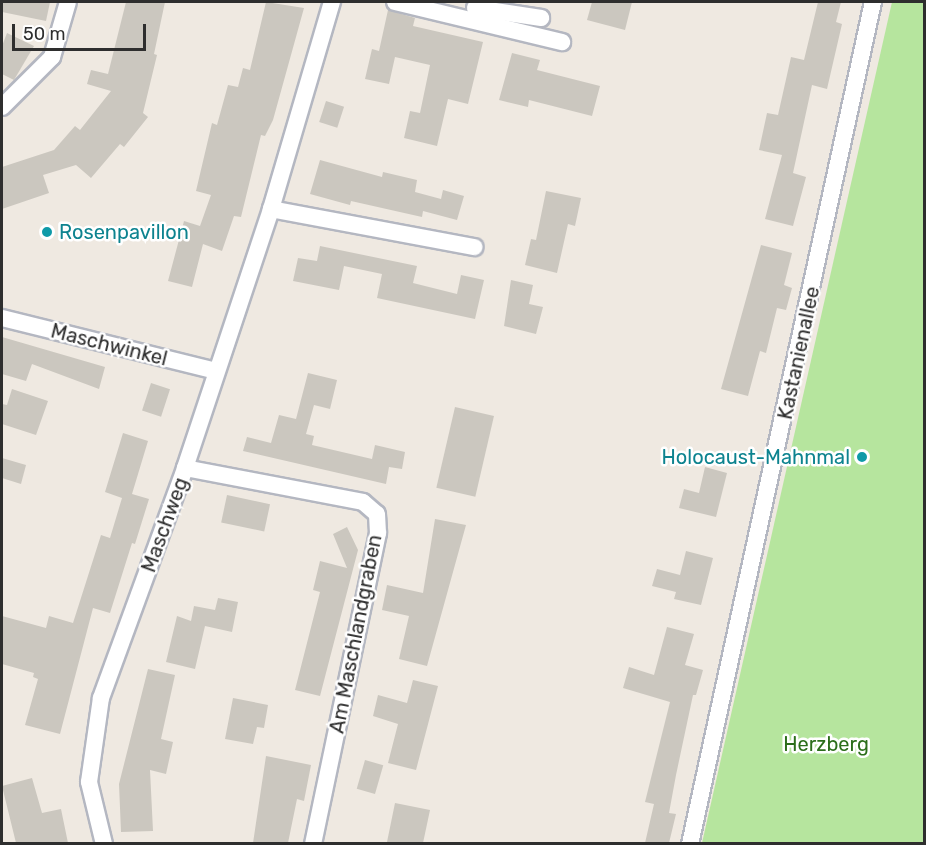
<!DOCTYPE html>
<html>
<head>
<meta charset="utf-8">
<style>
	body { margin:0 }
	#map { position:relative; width:926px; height:845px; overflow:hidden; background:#efe9e1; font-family:Rubik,sans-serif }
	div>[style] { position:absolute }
	.green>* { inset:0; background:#b6e59e }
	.building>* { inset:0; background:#cbc7bf; transform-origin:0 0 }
	.roads { filter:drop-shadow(2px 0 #b4b7c1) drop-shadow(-2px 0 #b4b7c1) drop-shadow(0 2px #b4b7c1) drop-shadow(0 -2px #b4b7c1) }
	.minor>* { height:16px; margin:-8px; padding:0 8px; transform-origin:8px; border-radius:8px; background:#fff }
	.dots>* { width:16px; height:16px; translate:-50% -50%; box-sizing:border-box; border:3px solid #fff; border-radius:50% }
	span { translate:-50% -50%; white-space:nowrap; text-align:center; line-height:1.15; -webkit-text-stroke:5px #fff; paint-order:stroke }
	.culture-label { font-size:20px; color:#0d838f }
	.left { translate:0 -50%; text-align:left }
	.right { translate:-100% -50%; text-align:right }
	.street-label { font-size:20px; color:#2e2e2e }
	.park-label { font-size:20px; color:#2c6e1b }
	.frame { position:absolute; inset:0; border:3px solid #2e2e2e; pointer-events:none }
	.scale { position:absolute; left:12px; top:24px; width:134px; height:27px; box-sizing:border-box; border:3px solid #2e2e2e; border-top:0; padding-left:8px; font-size:18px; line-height:21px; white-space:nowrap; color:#2e2e2e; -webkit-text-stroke:4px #fff; paint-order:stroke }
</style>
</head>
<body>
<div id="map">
	<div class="green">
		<div style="clip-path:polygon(892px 2px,924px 2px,924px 843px,702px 843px)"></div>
	</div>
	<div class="building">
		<div style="clip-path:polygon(2px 2px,50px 2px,46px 21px,2px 12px)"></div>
		<div style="clip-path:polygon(126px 2px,165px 2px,154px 54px,157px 55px,143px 113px,148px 117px,124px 147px,120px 144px,91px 178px,76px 165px,43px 175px,49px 193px,2px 209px,2px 167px,54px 150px,75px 126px,80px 130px,111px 91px,87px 84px,91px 70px,108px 74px)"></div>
		<div style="clip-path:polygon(266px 2px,304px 8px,273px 120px,265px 136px,261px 135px,241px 217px,234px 216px,222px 251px,203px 244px,192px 287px,168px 281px,184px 221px,200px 226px,211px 195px,196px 191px,212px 123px,217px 125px,228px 85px,238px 87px,243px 68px,250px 70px)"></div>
		<div style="clip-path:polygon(592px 2px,632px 2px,625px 30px,587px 20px)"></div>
		<div style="clip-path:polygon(818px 2px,841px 2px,836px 22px,842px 24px,827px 89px,812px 85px,793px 173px,806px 177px,793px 226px,765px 219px,782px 155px,759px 150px,767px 113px,778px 115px,791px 57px,804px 60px)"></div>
		<div style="clip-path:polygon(388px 10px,415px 18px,413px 26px,483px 42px,468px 104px,448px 99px,437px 146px,404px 138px,410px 111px,420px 113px,430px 65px,395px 57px,389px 84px,365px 79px,372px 49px,379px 51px)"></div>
		<div style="clip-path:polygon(7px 33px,34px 46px,14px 80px,2px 74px,2px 46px)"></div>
		<div style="clip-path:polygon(512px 53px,540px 60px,537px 70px,600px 86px,592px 116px,529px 100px,528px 107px,499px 100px)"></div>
		<div style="left:326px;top:101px;width:19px;height:22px;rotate:18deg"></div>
		<div style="clip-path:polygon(320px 160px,382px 177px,383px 172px,417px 180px,415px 192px,441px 199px,443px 190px,464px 196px,457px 220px,423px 211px,422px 217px,351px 201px,350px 205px,310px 194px)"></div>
		<div style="clip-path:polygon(546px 191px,581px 198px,575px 226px,568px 224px,557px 273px,525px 265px,531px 239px,536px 240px)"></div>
		<div style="clip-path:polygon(761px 245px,792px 253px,784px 285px,792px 288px,786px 310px,777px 308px,766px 353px,760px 351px,748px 396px,721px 389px)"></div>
		<div style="clip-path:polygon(320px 246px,417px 266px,413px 283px,457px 294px,461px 275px,484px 280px,475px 319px,377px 298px,382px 274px,344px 266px,339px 290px,293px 281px,298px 258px,317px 261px)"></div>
		<div style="clip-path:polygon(511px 280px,533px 285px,529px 304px,543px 307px,536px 334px,504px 326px)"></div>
		<div style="clip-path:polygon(2px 337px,105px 367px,99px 389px,32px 364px,26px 381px,2px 374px)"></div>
		<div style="clip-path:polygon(308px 373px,337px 380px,330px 409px,314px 405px,306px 434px,314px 436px,312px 445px,372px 459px,375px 445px,405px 452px,402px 469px,389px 467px,386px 484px,243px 451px,247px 437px,271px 443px,279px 415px,296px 419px)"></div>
		<div style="left:151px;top:383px;width:20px;height:29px;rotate:18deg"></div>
		<div style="clip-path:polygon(12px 389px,48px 401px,36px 435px,2px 424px,2px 404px,7px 405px)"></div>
		<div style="left:455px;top:407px;width:40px;height:83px;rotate:13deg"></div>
		<div style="clip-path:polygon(123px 433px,148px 441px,132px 494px,149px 499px,135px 544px,132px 543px,110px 613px,93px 608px,60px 734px,25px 725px,38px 679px,33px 677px,34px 673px,2px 664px,2px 616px,46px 628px,49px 616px,73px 623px,101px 535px,110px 538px,122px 498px,105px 492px)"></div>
		<div style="clip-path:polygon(2px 458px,26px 465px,21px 484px,2px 478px)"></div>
		<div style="clip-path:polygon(705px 467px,727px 473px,716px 517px,679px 508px,684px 489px,699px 493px)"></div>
		<div style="left:227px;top:495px;width:44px;height:28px;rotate:12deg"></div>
		<div style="clip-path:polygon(435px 519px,466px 525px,427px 666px,399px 659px,409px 616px,382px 610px,387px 585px,423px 593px)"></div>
		<div style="clip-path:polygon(347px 527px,358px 550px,320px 696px,295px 690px,320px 592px,313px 590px,320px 561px,347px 568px,333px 534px)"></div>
		<div style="clip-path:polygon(686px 551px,713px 558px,701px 605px,674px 599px,676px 592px,652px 586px,657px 569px,680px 575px)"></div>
		<div style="clip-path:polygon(218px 598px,238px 602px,232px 632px,205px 626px,195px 669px,166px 662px,177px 616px,191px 621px,194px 606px,215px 610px)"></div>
		<div style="clip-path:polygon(667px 627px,694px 634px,685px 665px,703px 670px,696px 695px,693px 695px,676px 775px,669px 813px,676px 814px,669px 843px,645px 843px,654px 804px,645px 802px,670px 702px,623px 688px,629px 667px,654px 675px)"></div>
		<div style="clip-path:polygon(148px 669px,175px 675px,161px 739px,173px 742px,166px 774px,150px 770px,153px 831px,121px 832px,119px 784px)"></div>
		<div style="clip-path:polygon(413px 680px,438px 686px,416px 770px,388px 763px,398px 724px,373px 716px,378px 695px,407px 703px)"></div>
		<div style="clip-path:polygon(233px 698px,268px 705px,264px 728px,257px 727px,253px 744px,225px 739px)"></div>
		<div style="clip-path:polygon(266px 756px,311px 765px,304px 801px,297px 799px,288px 843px,253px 843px)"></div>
		<div style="left:365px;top:760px;width:19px;height:30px;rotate:16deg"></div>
		<div style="clip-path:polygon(32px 778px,42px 813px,61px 809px,68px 843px,16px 843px,2px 786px)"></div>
		<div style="clip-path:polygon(395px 803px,430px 810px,423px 843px,387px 842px)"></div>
	</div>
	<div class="roads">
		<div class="minor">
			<div style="left:395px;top:2px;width:172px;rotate:13.5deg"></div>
			<div style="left:475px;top:8px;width:67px;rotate:8.6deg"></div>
			<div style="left:2px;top:107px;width:71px;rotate:-45deg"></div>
			<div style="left:52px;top:57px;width:57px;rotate:-73.8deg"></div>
			<div style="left:271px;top:209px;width:207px;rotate:10.6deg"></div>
			<div style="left:2px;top:318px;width:220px;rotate:13.9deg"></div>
			<div style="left:185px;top:468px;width:181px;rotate:10.8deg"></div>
			<div style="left:363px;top:502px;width:18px;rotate:41deg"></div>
			<div style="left:377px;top:514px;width:19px;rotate:87deg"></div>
			<div style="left:378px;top:533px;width:318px;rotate:101.8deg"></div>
			<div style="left:104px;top:844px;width:64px;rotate:-103.6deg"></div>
			<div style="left:89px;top:782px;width:85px;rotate:-81.9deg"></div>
			<div style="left:101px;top:698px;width:245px;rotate:-69.9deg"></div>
			<div style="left:185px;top:468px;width:273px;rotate:-71.6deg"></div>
			<div style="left:271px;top:209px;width:216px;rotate:-73.6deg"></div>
			<div style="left:690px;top:844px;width:862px;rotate:-77.74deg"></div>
		</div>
	</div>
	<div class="dots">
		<div style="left:47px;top:232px;background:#0f9aa8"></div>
		<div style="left:862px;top:457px;background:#0f9aa8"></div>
	</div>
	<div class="culture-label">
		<span class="left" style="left:59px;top:232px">Rosenpavillon</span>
		<span class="right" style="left:850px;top:457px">Holocaust-Mahnmal</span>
	</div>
	<div class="street-label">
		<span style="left:109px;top:345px;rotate:14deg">Maschwinkel</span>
		<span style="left:799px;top:353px;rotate:-78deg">Kastanienallee</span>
		<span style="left:165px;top:525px;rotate:-70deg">Maschweg</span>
		<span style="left:356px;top:634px;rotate:-79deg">Am Maschlandgraben</span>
	</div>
	<div class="park-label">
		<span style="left:826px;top:744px">Herzberg</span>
	</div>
	<div class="frame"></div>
	<div class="scale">50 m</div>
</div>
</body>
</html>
